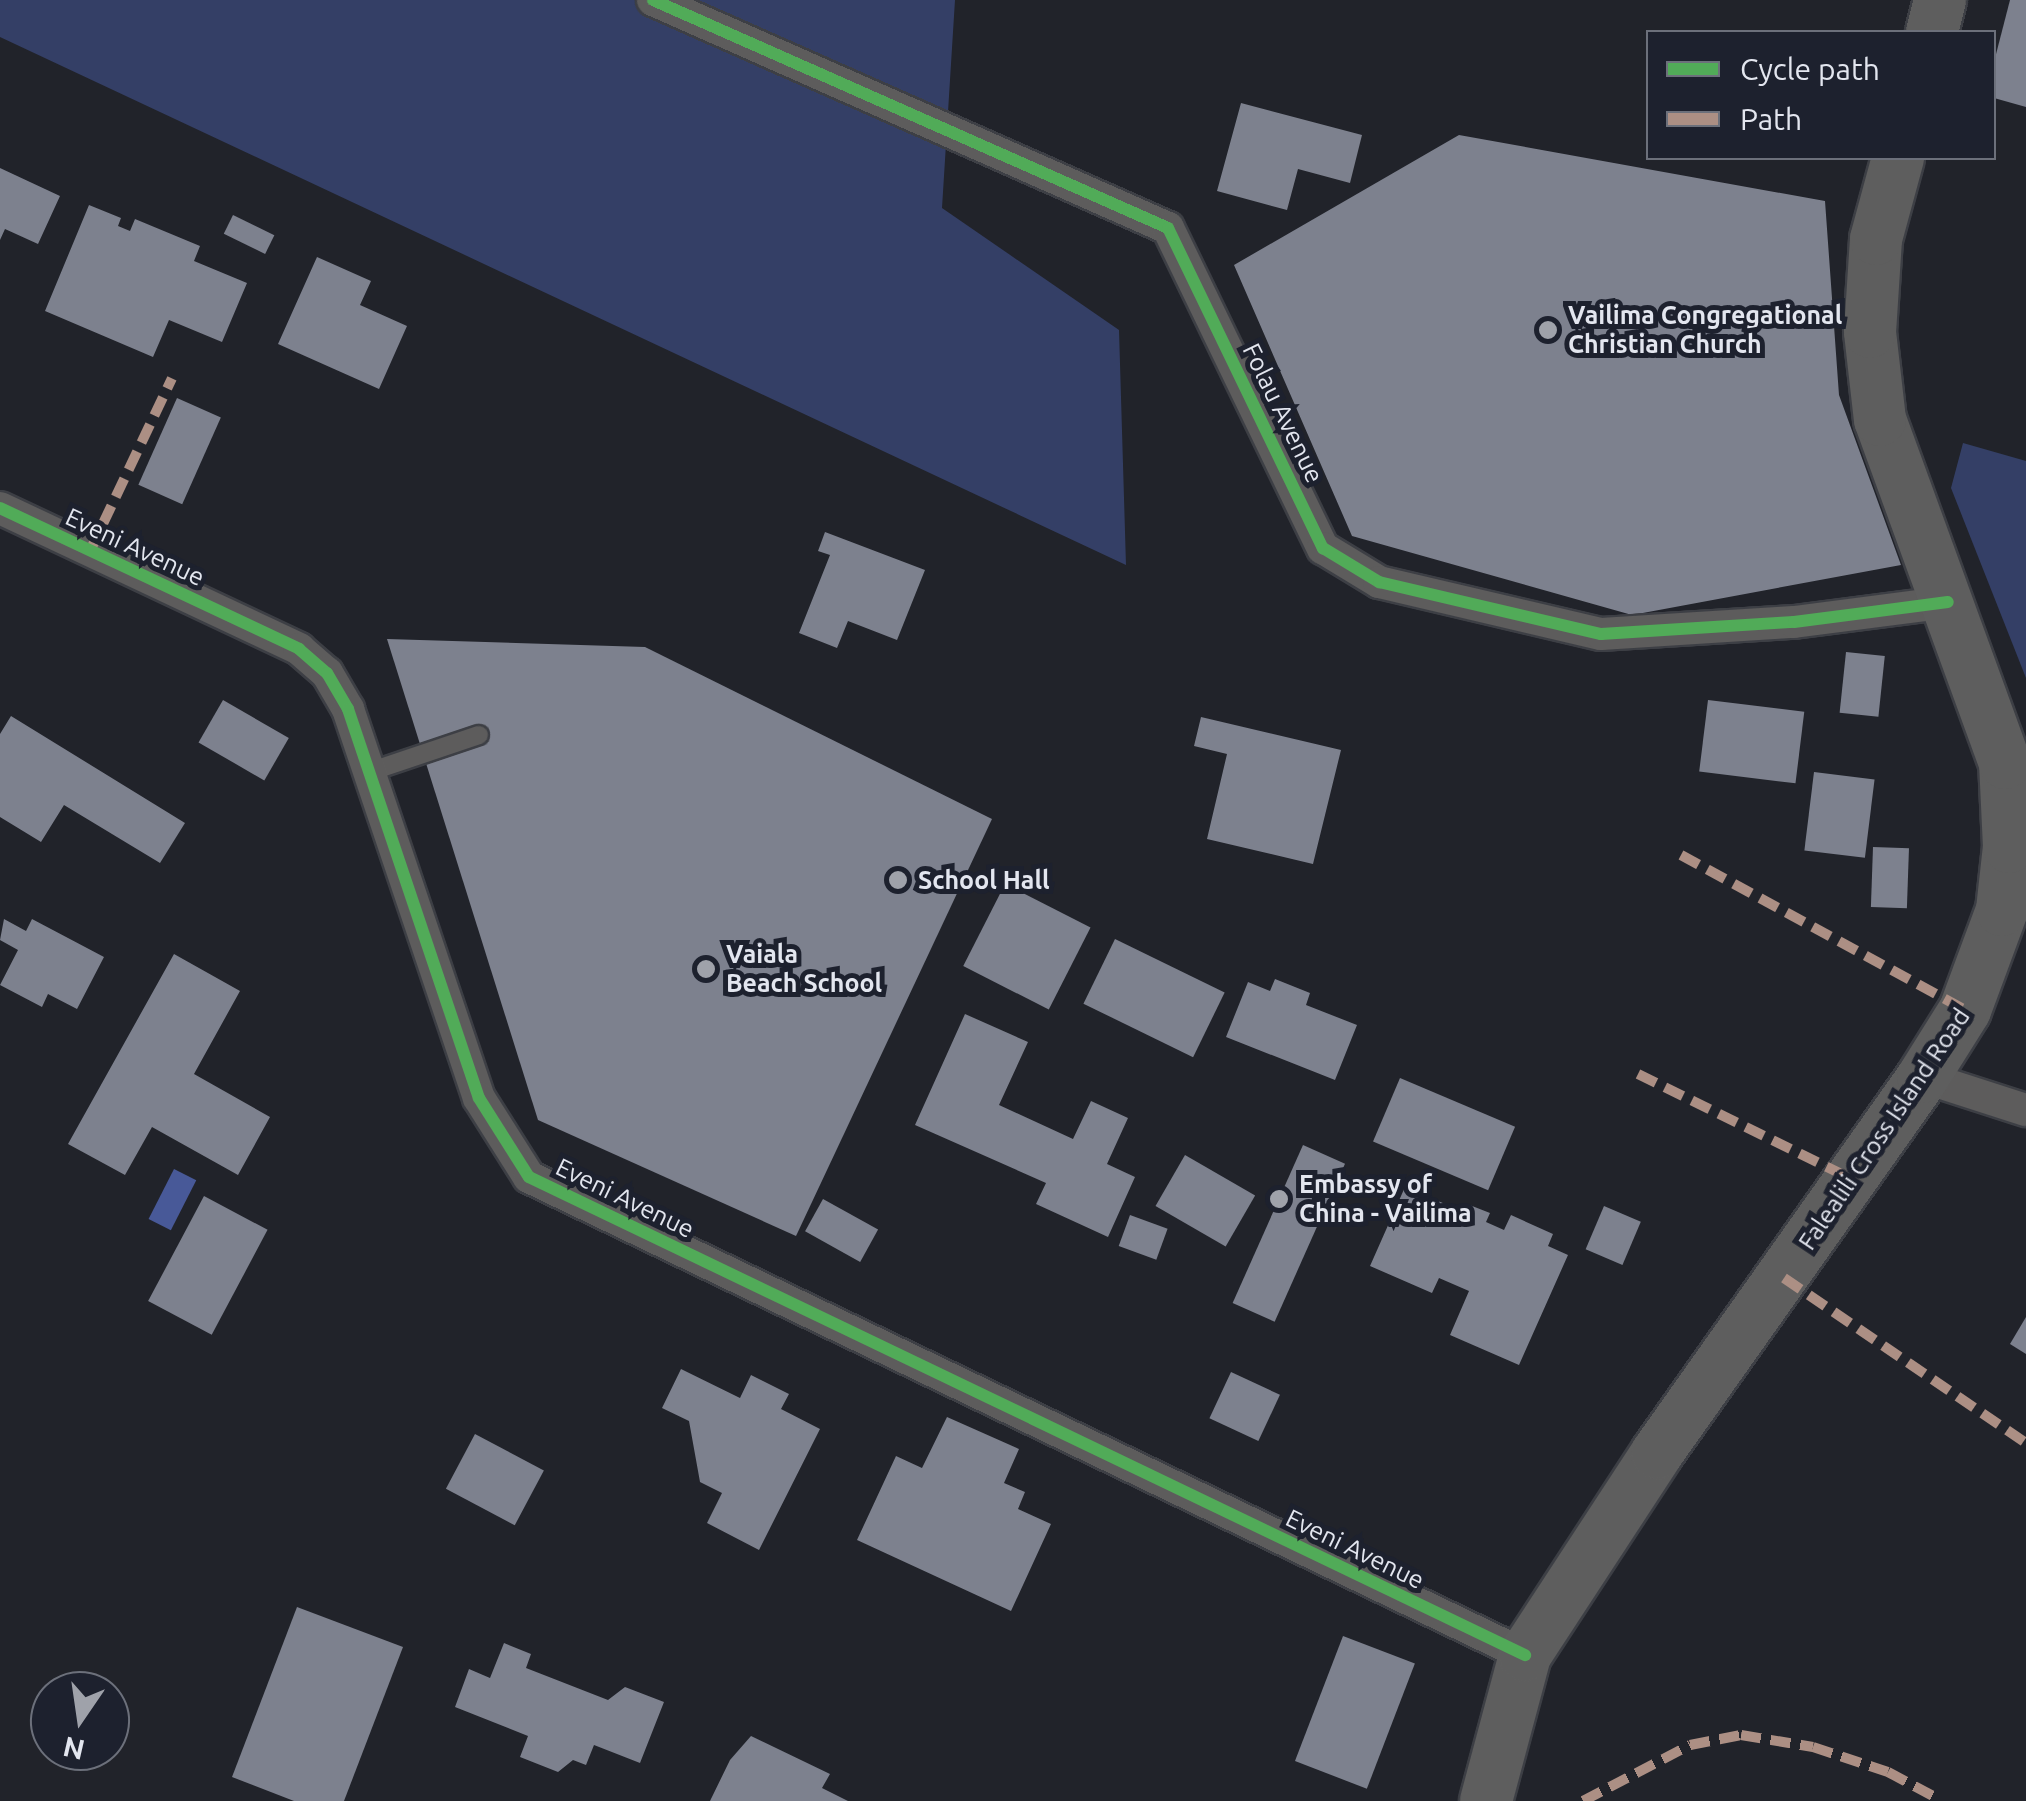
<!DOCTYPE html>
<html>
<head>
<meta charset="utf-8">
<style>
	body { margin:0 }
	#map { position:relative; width:2026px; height:1801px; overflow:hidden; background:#21232a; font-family:Ubuntu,sans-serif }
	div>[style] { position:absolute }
	.green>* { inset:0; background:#343f66 }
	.water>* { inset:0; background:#485998; transform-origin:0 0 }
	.building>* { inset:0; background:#7d818e; transform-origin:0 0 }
	.roads { filter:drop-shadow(2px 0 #3d3f45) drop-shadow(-2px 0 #3d3f45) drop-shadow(0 2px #3d3f45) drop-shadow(0 -2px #3d3f45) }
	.lane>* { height:18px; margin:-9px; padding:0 9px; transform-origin:9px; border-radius:9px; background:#5d5c5c }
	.street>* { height:32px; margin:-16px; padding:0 16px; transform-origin:16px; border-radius:16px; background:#5d5c5c }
	.primary>* { height:52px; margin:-26px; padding:0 26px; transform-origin:26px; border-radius:26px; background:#5e5e5e }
	.quiet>* { height:10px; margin-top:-5px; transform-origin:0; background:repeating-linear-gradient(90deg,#ac8f84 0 20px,transparent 0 30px) }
	.cycleway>* { height:12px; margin:-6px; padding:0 6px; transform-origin:6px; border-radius:6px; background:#51ab58 }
	.dots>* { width:28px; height:28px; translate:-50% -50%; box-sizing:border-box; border:5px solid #1d212e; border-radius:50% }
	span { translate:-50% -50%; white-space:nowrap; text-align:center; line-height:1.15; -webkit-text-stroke:10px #1d212e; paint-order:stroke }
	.poi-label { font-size:25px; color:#e3e6ef; font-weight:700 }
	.left { translate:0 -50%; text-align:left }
	.street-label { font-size:25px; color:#e3e6ef }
	.legend { position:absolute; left:1646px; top:30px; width:350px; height:130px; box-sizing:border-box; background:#1d212e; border:2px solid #6c707b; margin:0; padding:12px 18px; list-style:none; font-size:30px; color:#e3e6ef }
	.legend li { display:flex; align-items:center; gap:20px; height:50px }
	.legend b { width:50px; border:2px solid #6c707b }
	.north { position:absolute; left:30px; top:1671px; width:100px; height:100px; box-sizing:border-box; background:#1d212e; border:2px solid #6c707b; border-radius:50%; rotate:193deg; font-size:28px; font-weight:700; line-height:40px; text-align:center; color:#e3e6ef }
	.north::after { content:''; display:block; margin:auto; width:35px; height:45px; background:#9fa2aa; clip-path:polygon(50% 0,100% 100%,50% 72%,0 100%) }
</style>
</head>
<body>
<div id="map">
	<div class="green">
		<div style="clip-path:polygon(0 0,955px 0,942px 208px,1119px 330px,1126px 565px,0 37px)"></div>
		<div style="clip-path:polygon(1963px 443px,2026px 461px,2026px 678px,1951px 488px)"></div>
	</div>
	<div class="water">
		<div style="left:174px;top:1169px;width:25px;height:56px;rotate:27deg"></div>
	</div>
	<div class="building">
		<div style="clip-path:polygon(2010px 0,2026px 0,2026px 107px,1994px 98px,1994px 62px)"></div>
		<div style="clip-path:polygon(1241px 103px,1362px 135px,1350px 183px,1298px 169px,1287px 210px,1217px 191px)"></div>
		<div style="clip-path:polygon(1459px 135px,1825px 201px,1839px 395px,1901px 565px,1632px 615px,1352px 536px,1234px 265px)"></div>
		<div style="clip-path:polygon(0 168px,60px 196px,38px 244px,5px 229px,0 240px)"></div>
		<div style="clip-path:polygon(89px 205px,121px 218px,118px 226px,130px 231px,135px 219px,200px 246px,194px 261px,247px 283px,222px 342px,169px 320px,153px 357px,45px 311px)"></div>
		<div style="left:233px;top:215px;width:46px;height:21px;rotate:26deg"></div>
		<div style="clip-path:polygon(317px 257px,371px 281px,360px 305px,407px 326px,379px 389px,278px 344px)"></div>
		<div style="left:177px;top:398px;width:48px;height:95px;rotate:24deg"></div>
		<div style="clip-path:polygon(825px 532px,925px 570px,897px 640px,848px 621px,837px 648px,799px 633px,830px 555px,818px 551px)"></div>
		<div style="clip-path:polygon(387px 639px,645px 647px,992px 819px,796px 1236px,538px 1120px)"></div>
		<div style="left:1846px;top:652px;width:39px;height:61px;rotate:6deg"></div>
		<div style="left:223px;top:700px;width:76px;height:49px;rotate:30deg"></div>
		<div style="left:1708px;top:700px;width:97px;height:72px;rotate:7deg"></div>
		<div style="clip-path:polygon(11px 716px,185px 823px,160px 863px,64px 805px,41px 842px,0 817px,0 734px)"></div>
		<div style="clip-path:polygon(1201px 717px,1341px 750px,1313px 864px,1207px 839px,1227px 754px,1194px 746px)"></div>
		<div style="left:1814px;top:772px;width:61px;height:79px;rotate:7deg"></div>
		<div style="left:1873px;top:847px;width:36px;height:60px;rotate:2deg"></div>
		<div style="left:1005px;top:884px;width:96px;height:92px;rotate:27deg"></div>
		<div style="clip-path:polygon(4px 919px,26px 931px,32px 919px,104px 957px,77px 1009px,48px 994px,42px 1007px,0 985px,18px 950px,0 940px)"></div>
		<div style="left:1115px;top:939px;width:122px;height:72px;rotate:26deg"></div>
		<div style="clip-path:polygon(174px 954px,240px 991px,194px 1074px,270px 1117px,238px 1175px,152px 1127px,125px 1175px,68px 1144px)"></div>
		<div style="clip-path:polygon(1275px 979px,1310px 993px,1306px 1005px,1357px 1025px,1335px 1080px,1226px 1037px,1248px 982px,1270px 991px)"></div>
		<div style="clip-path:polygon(965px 1014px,1028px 1042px,999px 1105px,1073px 1139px,1091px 1101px,1128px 1118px,1107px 1164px,1135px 1177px,1108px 1237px,1036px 1204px,1046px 1183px,915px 1125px)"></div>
		<div style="left:1400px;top:1078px;width:125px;height:69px;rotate:23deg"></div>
		<div style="left:1303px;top:1145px;width:46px;height:173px;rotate:24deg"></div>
		<div style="left:1185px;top:1155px;width:81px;height:59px;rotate:30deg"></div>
		<div style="clip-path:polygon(1405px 1187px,1464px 1212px,1467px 1204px,1490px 1213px,1486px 1222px,1504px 1230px,1511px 1215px,1553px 1234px,1548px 1246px,1568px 1255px,1519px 1365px,1450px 1335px,1469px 1291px,1439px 1278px,1432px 1293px,1370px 1266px)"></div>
		<div style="left:204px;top:1196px;width:72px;height:119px;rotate:28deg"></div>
		<div style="left:823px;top:1199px;width:63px;height:37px;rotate:29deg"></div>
		<div style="left:1604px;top:1206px;width:40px;height:47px;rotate:23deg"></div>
		<div style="left:1130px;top:1215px;width:40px;height:33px;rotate:20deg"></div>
		<div style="clip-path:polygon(2026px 1317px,2026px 1354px,2010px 1344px)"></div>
		<div style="clip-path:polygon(681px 1369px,740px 1398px,751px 1375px,789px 1394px,781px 1409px,820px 1429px,759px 1550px,707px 1523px,722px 1493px,700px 1482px,689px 1421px,662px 1408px)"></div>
		<div style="left:1231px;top:1372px;width:54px;height:51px;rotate:25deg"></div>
		<div style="clip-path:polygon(947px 1417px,1019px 1449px,1004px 1483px,1025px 1492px,1018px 1509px,1051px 1524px,1011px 1611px,857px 1540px,896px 1456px,922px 1468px)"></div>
		<div style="left:475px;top:1434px;width:78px;height:62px;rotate:28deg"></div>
		<div style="clip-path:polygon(297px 1607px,403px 1647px,344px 1801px,294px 1801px,232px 1777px)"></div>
		<div style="left:1343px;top:1636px;width:77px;height:134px;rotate:21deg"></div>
		<div style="clip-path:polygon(504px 1643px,531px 1654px,526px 1668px,608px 1700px,625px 1687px,664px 1702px,640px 1763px,594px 1745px,586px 1765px,573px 1760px,558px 1772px,520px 1757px,528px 1736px,455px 1707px,469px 1669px,490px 1678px)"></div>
		<div style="clip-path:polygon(751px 1736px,830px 1774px,822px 1788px,848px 1801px,710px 1801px,730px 1760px)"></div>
	</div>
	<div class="roads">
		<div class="lane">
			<div style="left:369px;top:772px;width:116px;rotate:-18.6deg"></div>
		</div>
		<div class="street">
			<div style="left:653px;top:0;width:563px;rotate:23.88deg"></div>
			<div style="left:1168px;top:228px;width:356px;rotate:64.2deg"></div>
			<div style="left:1323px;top:548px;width:66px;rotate:31.3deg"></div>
			<div style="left:1379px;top:582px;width:228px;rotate:13.2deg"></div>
			<div style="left:1601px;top:634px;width:193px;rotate:-3.6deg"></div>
			<div style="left:1794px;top:622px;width:155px;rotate:-7.4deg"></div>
			<div style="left:0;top:508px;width:331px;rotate:25.2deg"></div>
			<div style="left:299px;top:649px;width:37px;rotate:41deg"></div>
			<div style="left:327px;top:673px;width:42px;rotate:59.7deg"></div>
			<div style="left:348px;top:709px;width:410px;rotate:71.4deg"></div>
			<div style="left:479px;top:1098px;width:93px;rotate:57.7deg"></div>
			<div style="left:529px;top:1177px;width:1105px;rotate:25.64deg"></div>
			<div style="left:1923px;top:1077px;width:108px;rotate:17.8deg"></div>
		</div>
		<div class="primary">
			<div style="left:1932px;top:32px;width:33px;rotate:-76deg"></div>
			<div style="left:1486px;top:1801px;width:151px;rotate:-75deg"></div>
			<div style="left:1525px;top:1655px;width:241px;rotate:-56.8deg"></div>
			<div style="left:1657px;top:1453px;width:461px;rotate:-54.7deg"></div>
			<div style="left:1923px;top:1077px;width:79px;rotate:-57.9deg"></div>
			<div style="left:1965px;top:1010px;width:107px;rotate:-69.7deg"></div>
			<div style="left:2002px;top:910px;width:63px;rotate:-83.7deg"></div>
			<div style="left:2009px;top:847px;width:84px;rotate:-92.7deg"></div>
			<div style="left:2005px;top:763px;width:365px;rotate:-110deg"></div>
			<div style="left:1880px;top:420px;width:89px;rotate:-96.5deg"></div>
			<div style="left:1870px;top:332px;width:93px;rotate:-86.3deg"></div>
			<div style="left:1876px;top:239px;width:84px;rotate:-74.8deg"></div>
		</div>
	</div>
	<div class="quiet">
		<div style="left:90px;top:551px;width:191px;rotate:-64.6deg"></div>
		<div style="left:1681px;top:855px;width:324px;rotate:28.6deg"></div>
		<div style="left:1638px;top:1074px;width:242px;rotate:26.2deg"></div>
		<div style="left:1784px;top:1278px;width:293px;rotate:34.3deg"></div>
		<div style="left:1583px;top:1801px;width:121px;rotate:-27.6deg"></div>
		<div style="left:1690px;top:1745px;width:52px;rotate:-11.1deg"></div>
		<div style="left:1741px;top:1735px;width:73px;rotate:9.5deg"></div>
		<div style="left:1813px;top:1747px;width:79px;rotate:18.4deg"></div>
		<div style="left:1888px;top:1772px;width:51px;rotate:28.1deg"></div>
	</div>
	<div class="cycleway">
		<div style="left:653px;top:0;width:563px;rotate:23.88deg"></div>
		<div style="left:1168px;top:228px;width:356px;rotate:64.2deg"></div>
		<div style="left:1323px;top:548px;width:66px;rotate:31.3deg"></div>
		<div style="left:1379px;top:582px;width:228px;rotate:13.2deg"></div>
		<div style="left:1601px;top:634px;width:193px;rotate:-3.6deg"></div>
		<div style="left:1794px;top:622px;width:155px;rotate:-7.4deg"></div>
		<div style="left:0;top:508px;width:331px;rotate:25.2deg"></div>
		<div style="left:299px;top:649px;width:37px;rotate:41deg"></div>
		<div style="left:327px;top:673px;width:42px;rotate:59.7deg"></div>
		<div style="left:348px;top:709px;width:410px;rotate:71.4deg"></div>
		<div style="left:479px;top:1098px;width:93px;rotate:57.7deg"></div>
		<div style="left:529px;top:1177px;width:1105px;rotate:25.64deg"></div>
	</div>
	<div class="dots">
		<div style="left:1548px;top:330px;background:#9fa2aa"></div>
		<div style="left:898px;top:880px;background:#9fa2aa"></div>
		<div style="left:706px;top:969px;background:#9fa2aa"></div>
		<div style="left:1279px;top:1199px;background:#9fa2aa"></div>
	</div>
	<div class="poi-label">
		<span class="left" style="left:1568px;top:330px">Vailima Congregational<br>Christian Church</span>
		<span class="left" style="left:918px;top:880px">School Hall</span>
		<span class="left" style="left:726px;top:969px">Vaiala<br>Beach School</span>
		<span class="left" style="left:1299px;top:1199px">Embassy of<br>China - Vailima</span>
	</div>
	<div class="street-label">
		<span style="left:1283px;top:413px;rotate:64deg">Folau Avenue</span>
		<span style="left:135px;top:547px;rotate:25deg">Eveni Avenue</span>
		<span style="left:1884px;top:1129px;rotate:-56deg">Falealili Cross Island Road</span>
		<span style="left:625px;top:1198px;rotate:26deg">Eveni Avenue</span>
		<span style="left:1355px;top:1549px;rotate:26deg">Eveni Avenue</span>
	</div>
	<ul class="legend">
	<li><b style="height:12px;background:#51ab58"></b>Cycle path</li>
	<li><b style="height:12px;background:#ac8f84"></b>Path</li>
	</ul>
	<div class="north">N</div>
</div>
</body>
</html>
